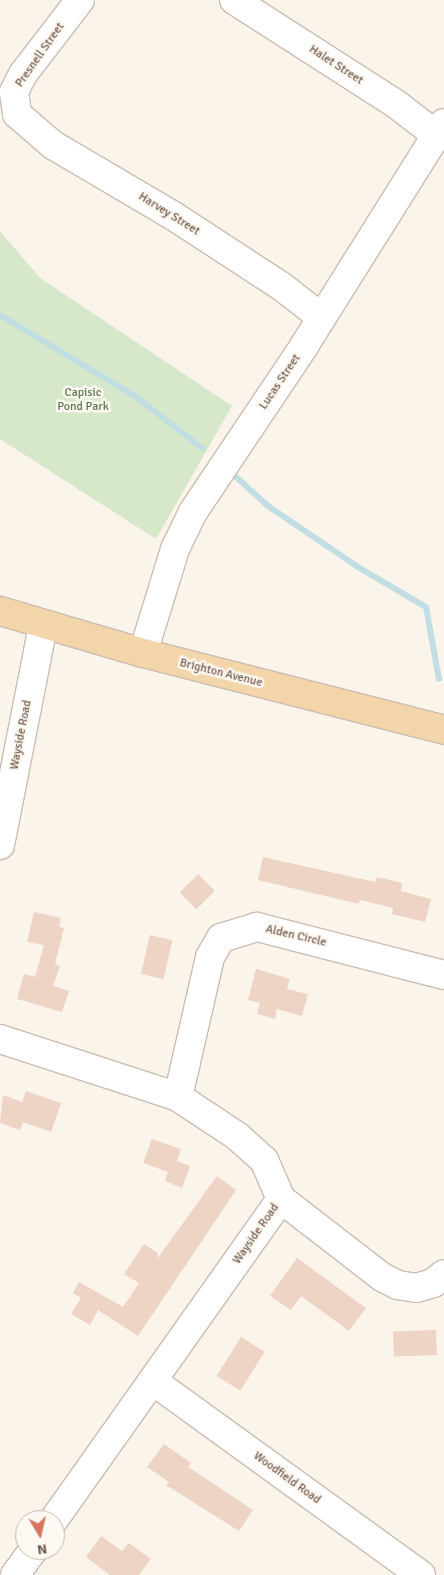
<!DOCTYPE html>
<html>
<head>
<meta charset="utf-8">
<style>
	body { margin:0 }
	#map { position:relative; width:444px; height:1575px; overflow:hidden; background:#fbf4eb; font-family:Signika,sans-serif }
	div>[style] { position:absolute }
	.green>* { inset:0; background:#d6e7ca }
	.stream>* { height:6px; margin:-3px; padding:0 3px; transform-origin:3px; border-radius:3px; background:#c1dee3 }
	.building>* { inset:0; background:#edd4c5; transform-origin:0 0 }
	.roads { filter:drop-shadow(1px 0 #ccbcb1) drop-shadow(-1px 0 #ccbcb1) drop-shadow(0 1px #ccbcb1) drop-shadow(0 -1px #ccbcb1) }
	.minor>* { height:28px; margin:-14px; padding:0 14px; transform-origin:14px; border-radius:14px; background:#fff }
	.major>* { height:28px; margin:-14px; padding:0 14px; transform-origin:14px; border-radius:14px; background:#f2d6aa }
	span { translate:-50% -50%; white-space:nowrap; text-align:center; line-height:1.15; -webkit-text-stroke:5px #fdf8f1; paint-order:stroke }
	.street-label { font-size:12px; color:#735c50 }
	.park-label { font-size:12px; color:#577849 }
	.north { position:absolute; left:15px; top:1510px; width:50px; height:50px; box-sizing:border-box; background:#fdf8f1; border:1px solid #c6bab1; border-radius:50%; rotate:171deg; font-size:14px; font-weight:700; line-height:20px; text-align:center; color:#735c50 }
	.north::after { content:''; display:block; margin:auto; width:18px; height:22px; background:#d7765d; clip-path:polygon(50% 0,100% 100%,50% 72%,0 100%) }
</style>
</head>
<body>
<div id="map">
	<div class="green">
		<div style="clip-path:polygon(0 231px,40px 278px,232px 406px,156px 539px,0 439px)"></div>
	</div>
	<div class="stream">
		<div style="left:0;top:315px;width:157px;rotate:31deg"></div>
		<div style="left:135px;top:396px;width:85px;rotate:37.8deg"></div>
		<div style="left:234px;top:475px;width:46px;rotate:42.4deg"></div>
		<div style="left:268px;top:506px;width:109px;rotate:34.1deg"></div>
		<div style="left:358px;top:567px;width:79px;rotate:30.5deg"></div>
		<div style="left:426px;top:607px;width:73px;rotate:79.8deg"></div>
	</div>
	<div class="building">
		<div style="clip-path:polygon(263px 857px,375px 882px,377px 877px,402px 883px,401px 891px,431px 899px,425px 922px,392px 914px,393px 908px,360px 900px,359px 904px,258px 880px)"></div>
		<div style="left:198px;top:874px;width:24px;height:26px;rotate:45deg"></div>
		<div style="clip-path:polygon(34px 912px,61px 918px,59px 927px,64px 928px,55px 964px,60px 966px,53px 986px,69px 991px,62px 1012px,17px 999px,24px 974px,35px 977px,44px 945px,27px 942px)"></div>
		<div style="left:150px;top:935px;width:23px;height:40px;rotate:13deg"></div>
		<div style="clip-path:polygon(256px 969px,290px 979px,287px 989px,308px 994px,302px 1016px,277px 1009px,275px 1019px,257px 1014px,260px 1003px,248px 1000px)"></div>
		<div style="clip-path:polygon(26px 1091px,61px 1103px,51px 1132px,23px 1122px,20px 1130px,0 1123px,3px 1095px,22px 1102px)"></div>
		<div style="clip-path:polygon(152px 1139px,181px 1149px,177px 1161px,190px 1166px,182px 1188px,165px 1181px,168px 1172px,143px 1163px)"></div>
		<div style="clip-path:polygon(217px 1176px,236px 1190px,138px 1336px,98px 1310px,90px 1325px,71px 1314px,81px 1298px,73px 1293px,79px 1282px,123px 1307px,139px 1283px,124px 1274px,144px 1244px,158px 1253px,157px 1259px)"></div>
		<div style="clip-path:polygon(297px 1258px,366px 1308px,349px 1331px,301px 1296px,291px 1310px,270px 1296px)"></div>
		<div style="left:436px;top:1330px;width:25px;height:43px;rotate:88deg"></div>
		<div style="left:241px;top:1337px;width:28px;height:46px;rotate:32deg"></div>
		<div style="clip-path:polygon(164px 1444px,191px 1463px,188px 1467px,253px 1510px,239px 1531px,166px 1485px,169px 1482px,147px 1467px)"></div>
		<div style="clip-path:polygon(101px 1536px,122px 1551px,129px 1543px,151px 1559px,139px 1575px,110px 1575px,86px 1557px)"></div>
	</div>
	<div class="roads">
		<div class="minor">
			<div style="left:80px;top:0;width:93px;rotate:127.6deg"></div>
			<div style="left:23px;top:74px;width:20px;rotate:117deg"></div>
			<div style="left:14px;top:92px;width:22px;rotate:82deg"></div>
			<div style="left:17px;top:114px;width:48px;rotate:40.7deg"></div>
			<div style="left:53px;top:145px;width:138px;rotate:30.5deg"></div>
			<div style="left:172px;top:215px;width:130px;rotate:33.1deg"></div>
			<div style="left:281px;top:286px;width:51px;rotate:37.8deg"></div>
			<div style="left:234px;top:0;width:193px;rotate:32.7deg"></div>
			<div style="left:396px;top:104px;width:49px;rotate:37.6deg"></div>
			<div style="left:143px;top:653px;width:109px;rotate:-72.9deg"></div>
			<div style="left:175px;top:549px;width:41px;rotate:-64.1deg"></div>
			<div style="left:193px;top:512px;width:200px;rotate:-56.2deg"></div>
			<div style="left:304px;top:346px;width:263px;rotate:-57.9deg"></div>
			<div style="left:0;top:845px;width:224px;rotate:-78.9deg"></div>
			<div style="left:0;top:1039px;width:187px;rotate:18deg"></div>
			<div style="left:178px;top:1097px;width:71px;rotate:33.5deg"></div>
			<div style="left:237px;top:1136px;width:36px;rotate:42deg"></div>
			<div style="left:264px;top:1160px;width:43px;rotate:66.4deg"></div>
			<div style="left:281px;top:1199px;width:393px;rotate:125.3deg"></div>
			<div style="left:178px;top:1097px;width:144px;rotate:-77.1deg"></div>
			<div style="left:210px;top:957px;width:22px;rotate:-60deg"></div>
			<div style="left:221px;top:938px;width:38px;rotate:-17deg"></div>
			<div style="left:257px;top:927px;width:193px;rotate:14.4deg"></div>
			<div style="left:281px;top:1199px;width:128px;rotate:37.7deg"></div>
			<div style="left:382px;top:1277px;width:18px;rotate:27deg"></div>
			<div style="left:398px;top:1285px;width:18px;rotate:9deg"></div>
			<div style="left:416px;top:1288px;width:18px;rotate:-16deg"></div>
			<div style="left:433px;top:1283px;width:14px;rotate:-39deg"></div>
			<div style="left:153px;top:1381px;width:331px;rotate:35.9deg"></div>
			<div style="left:15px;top:1575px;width:31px;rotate:-54deg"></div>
		</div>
		<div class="major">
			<div style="left:0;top:611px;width:149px;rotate:16.4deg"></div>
			<div style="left:143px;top:653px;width:311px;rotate:14.3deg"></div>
		</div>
	</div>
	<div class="street-label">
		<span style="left:40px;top:55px;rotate:-55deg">Presnell Street</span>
		<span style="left:336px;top:65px;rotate:33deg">Halet Street</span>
		<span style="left:169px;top:214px;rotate:32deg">Harvey Street</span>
		<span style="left:280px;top:382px;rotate:-56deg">Lucas Street</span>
		<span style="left:221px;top:673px;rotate:14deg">Brighton Avenue</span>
		<span style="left:21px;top:735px;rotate:-79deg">Wayside Road</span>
		<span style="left:296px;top:936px;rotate:13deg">Alden Circle</span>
		<span style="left:256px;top:1234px;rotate:-55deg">Wayside Road</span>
		<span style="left:287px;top:1478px;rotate:36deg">Woodfield Road</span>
	</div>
	<div class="park-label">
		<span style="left:83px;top:400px">Capisic<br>Pond Park</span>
	</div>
	<div class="north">N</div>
</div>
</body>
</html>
